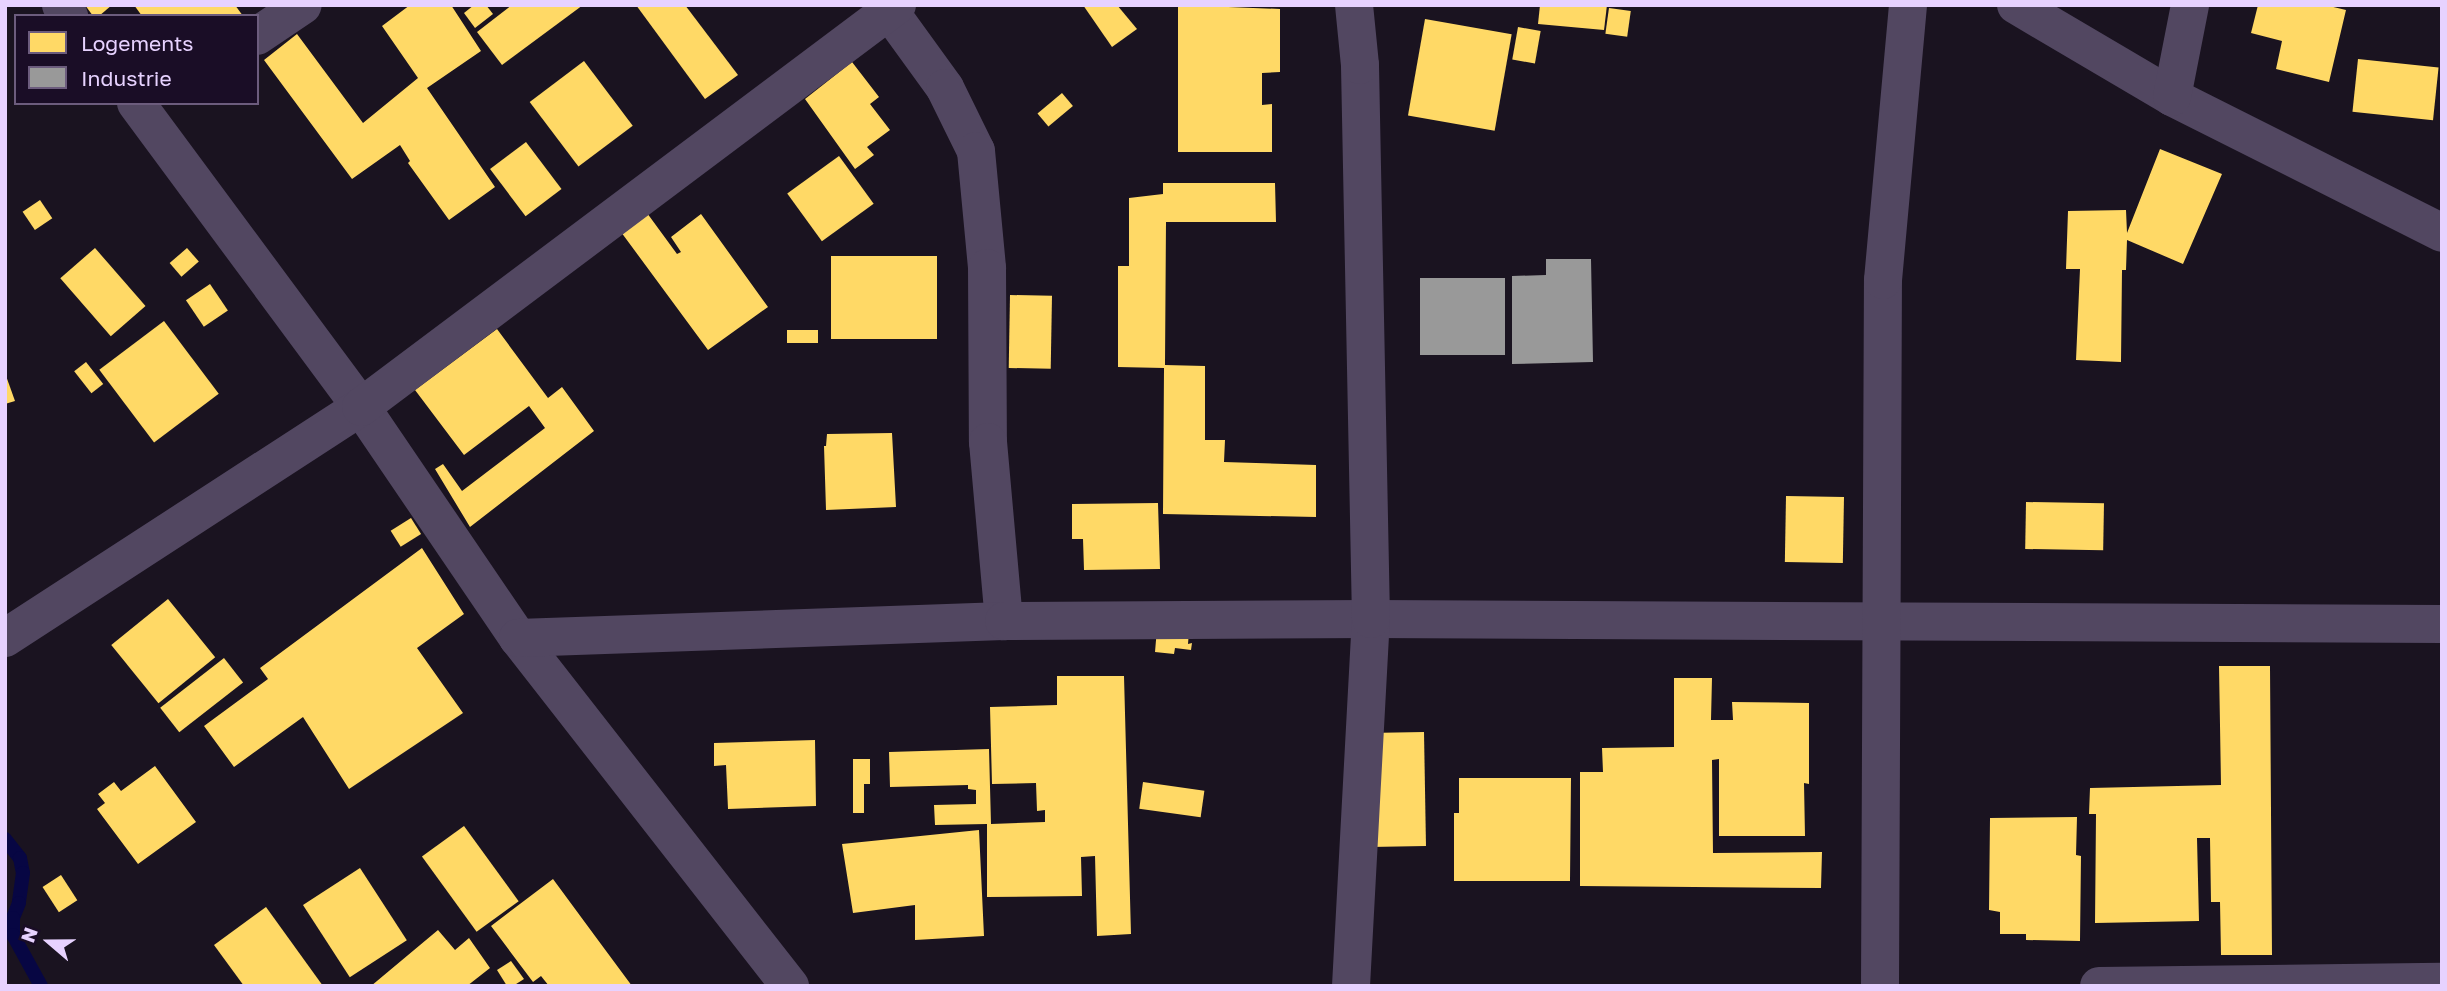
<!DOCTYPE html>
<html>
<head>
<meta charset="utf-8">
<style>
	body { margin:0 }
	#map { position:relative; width:2447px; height:991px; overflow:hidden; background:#1a1320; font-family:"Golos Text",sans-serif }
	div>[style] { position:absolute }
	.homes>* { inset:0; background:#ffd966; transform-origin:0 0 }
	.industry>* { inset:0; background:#999; transform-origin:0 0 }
	.stream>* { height:14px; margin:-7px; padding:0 7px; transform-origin:7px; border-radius:7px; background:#070643 }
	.street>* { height:38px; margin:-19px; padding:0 19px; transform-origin:19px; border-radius:19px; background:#524761 }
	span { translate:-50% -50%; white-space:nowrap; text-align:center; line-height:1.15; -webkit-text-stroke:7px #1a0d26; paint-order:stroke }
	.frame { position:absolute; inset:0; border:7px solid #e7d2ff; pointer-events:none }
	.legend { position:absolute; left:14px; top:14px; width:245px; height:91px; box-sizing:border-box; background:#1a0d26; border:2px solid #6c5c7d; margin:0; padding:9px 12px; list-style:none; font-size:21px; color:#e7d2ff }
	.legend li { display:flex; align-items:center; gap:14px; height:35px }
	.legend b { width:35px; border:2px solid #6c5c7d }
	.north { position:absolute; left:14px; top:907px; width:70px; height:70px; -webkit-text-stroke:5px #1a0d26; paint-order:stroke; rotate:290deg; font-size:19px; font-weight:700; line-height:28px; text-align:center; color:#e7d2ff }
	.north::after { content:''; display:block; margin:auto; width:24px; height:32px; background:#e7d2ff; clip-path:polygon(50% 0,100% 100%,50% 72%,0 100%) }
</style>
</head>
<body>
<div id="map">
	<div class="homes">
		<div style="clip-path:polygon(85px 5px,112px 5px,99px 16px,93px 16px)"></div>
		<div style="clip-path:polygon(134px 5px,235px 5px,243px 16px,142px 16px)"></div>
		<div style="clip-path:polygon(410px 5px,451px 5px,481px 51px,427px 88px,495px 187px,449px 220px,408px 163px,410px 161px,400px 145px,352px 179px,264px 60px,297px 34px,363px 123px,418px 78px,382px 26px)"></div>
		<div style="clip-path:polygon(474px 5px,486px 5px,493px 14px,475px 28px,464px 13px)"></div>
		<div style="clip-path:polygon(512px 5px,583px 5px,502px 65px,477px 32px)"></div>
		<div style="clip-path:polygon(636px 5px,685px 5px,738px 75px,705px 99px)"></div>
		<div style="clip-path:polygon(1083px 5px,1117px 5px,1137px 29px,1112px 47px)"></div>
		<div style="clip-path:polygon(1178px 5px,1280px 9px,1280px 72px,1262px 73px,1262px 105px,1272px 104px,1272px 152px,1178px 152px)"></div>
		<div style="clip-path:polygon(1540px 5px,1607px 5px,1604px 30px,1538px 24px)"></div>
		<div style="clip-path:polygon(2258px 5px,2325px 5px,2346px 10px,2329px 82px,2276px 69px,2282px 41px,2251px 33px)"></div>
		<div style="left:1609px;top:8px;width:22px;height:26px;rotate:8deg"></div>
		<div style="left:1425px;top:19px;width:88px;height:98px;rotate:10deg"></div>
		<div style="left:1518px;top:27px;width:23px;height:33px;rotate:10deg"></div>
		<div style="left:2358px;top:59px;width:81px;height:53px;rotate:6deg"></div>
		<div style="left:584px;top:61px;width:81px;height:68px;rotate:53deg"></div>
		<div style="clip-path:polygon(852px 62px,879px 97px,870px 104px,890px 130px,867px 147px,874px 155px,855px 169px,805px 99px)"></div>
		<div style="left:1062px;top:93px;width:17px;height:32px;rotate:50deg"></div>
		<div style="left:526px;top:142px;width:59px;height:45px;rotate:53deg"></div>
		<div style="clip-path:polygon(2160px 149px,2222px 174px,2183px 264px,2127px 240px,2126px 270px,2122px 270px,2121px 362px,2076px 360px,2080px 269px,2066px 269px,2068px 211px,2126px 210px,2127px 233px)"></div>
		<div style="left:839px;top:156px;width:59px;height:64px;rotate:54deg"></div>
		<div style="clip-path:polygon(1163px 183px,1275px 183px,1276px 222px,1166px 222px,1165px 365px,1205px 366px,1205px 440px,1225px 440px,1224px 462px,1316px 465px,1316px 517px,1163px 514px,1164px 368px,1118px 367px,1118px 266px,1129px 266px,1129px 198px,1163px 194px)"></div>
		<div style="left:40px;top:200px;width:22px;height:21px;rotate:56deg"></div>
		<div style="clip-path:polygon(647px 213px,677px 254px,681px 252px,671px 237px,701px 214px,768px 307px,708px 350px,621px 232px)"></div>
		<div style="left:95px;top:248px;width:77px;height:46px;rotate:49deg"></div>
		<div style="left:187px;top:248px;width:18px;height:23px;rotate:49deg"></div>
		<div style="left:937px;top:256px;width:83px;height:106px;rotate:90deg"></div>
		<div style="left:210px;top:284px;width:32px;height:29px;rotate:56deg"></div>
		<div style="left:1010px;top:295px;width:42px;height:73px;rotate:1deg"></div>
		<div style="left:164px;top:321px;width:91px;height:81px;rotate:53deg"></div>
		<div style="clip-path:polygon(497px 329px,548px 398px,562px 387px,594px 431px,470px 527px,435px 469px,443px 464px,462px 491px,545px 428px,529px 406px,464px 455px,415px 390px)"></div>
		<div style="left:818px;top:330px;width:13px;height:31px;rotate:90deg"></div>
		<div style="left:86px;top:362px;width:28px;height:15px;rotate:52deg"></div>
		<div style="clip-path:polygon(5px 373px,15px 401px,5px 404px)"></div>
		<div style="clip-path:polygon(892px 433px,896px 507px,826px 510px,824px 446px,826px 446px,827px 434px)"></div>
		<div style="left:1786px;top:496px;width:58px;height:66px;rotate:1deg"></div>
		<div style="left:2026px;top:502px;width:78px;height:47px;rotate:1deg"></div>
		<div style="clip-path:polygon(1158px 503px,1160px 569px,1084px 570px,1083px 539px,1072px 539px,1072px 504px)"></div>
		<div style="left:411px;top:518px;width:19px;height:24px;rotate:58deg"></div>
		<div style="clip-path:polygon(422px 548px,464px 614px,417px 648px,463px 713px,349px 789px,303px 717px,234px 767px,204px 726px,268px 679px,260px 668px)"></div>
		<div style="left:168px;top:599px;width:75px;height:73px;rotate:51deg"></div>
		<div style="clip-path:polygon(1157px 628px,1189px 631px,1188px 644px,1192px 643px,1191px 650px,1175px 648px,1174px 654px,1155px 652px)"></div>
		<div style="left:224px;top:658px;width:31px;height:81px;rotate:52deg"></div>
		<div style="clip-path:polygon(2219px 666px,2270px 666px,2272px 955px,2221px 955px,2220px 902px,2211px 902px,2210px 838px,2197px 838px,2199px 921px,2095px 923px,2096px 814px,2089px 814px,2090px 788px,2221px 785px)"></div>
		<div style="clip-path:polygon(1057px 676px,1124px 676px,1131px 934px,1097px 936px,1095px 856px,1081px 857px,1082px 896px,987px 897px,987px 824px,935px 825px,934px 805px,976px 804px,976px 790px,968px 789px,968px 785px,890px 787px,889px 752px,989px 749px,991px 824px,1045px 822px,1045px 810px,1037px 811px,1036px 783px,992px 784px,990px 707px,1057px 705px)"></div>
		<div style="clip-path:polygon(1674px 678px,1712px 678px,1711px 720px,1733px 720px,1732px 702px,1809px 703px,1809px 784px,1804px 783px,1805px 836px,1719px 836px,1719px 759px,1712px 760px,1713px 853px,1822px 852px,1821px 888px,1580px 886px,1580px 772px,1603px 772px,1602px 748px,1674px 747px)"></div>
		<div style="left:1424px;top:732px;width:114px;height:56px;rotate:89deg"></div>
		<div style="clip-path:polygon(815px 740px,816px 806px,728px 809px,726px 765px,714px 766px,714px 743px)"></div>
		<div style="clip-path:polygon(853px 759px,870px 759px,870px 784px,864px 784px,864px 813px,853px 813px)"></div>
		<div style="clip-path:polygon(155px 766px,196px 822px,138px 864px,97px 809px,105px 803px,98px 794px,114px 782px,121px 791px)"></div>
		<div style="clip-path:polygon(1459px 778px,1571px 778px,1570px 881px,1454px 881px,1454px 813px,1459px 813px)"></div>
		<div style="left:1143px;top:782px;width:62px;height:27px;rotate:8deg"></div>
		<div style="clip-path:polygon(2077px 817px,2076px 855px,2081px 856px,2080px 941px,2026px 940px,2026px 934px,2000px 934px,2000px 912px,1989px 910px,1990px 818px)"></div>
		<div style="left:464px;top:826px;width:93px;height:52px;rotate:54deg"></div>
		<div style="clip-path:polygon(979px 830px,984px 936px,915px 940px,915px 905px,853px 913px,842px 844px)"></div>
		<div style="left:360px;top:868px;width:86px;height:68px;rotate:57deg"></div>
		<div style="left:61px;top:875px;width:30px;height:22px;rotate:57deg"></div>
		<div style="clip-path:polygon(553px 879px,595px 936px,632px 986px,549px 986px,541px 976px,533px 982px,491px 926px)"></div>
		<div style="clip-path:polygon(266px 907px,323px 986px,244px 986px,214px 945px)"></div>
		<div style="clip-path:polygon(438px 930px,455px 950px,469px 938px,490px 968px,467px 986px,371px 986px)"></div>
		<div style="clip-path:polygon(511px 961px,524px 979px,513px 986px,507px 986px,497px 970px)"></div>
	</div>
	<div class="industry">
		<div style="clip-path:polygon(1546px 259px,1591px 259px,1593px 362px,1512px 364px,1512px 276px,1546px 275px)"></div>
		<div style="left:1420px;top:278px;width:85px;height:77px"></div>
	</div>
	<div class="stream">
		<div style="left:5px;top:839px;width:24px;rotate:52deg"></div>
		<div style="left:20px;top:858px;width:15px;rotate:79deg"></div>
		<div style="left:23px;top:873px;width:30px;rotate:98deg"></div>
		<div style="left:19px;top:903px;width:16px;rotate:112deg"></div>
		<div style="left:13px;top:918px;width:17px;rotate:90deg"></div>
		<div style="left:13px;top:935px;width:58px;rotate:61.2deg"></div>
	</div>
	<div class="street">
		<div style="left:61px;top:5px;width:14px;rotate:54deg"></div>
		<div style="left:885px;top:5px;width:102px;rotate:54.1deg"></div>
		<div style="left:945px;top:88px;width:70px;rotate:63.8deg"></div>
		<div style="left:976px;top:151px;width:118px;rotate:84.6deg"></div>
		<div style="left:987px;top:268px;width:174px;rotate:89.7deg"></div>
		<div style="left:988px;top:442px;width:180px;rotate:84.9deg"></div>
		<div style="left:2016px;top:5px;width:181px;rotate:30.5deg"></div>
		<div style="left:2172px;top:97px;width:302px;rotate:26.7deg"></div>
		<div style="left:257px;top:36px;width:55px;rotate:-34deg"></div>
		<div style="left:2172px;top:97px;width:94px;rotate:-78.9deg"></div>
		<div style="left:136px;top:103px;width:378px;rotate:53.5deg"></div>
		<div style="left:361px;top:407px;width:279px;rotate:55.8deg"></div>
		<div style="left:518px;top:638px;width:442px;rotate:52deg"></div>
		<div style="left:5px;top:638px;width:424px;rotate:-33deg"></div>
		<div style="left:361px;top:407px;width:670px;rotate:-36.87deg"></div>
		<div style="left:518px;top:638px;width:486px;rotate:-2deg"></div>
		<div style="left:1004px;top:621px;width:367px;rotate:-0.3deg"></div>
		<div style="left:1371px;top:619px;width:1071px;rotate:0.27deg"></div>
		<div style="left:1351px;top:986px;width:368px;rotate:-86.9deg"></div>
		<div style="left:1371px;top:619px;width:554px;rotate:-91.14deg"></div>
		<div style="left:1360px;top:65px;width:60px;rotate:-95.7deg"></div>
		<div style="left:1880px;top:986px;width:706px;rotate:-89.76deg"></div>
		<div style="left:1883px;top:280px;width:276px;rotate:-84.8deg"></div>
		<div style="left:2099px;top:986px;width:343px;rotate:-0.7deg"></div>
	</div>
	<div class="frame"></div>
	<ul class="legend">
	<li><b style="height:19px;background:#ffd966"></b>Logements</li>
	<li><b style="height:19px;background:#999"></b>Industrie</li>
	</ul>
	<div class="north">N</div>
</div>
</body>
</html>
